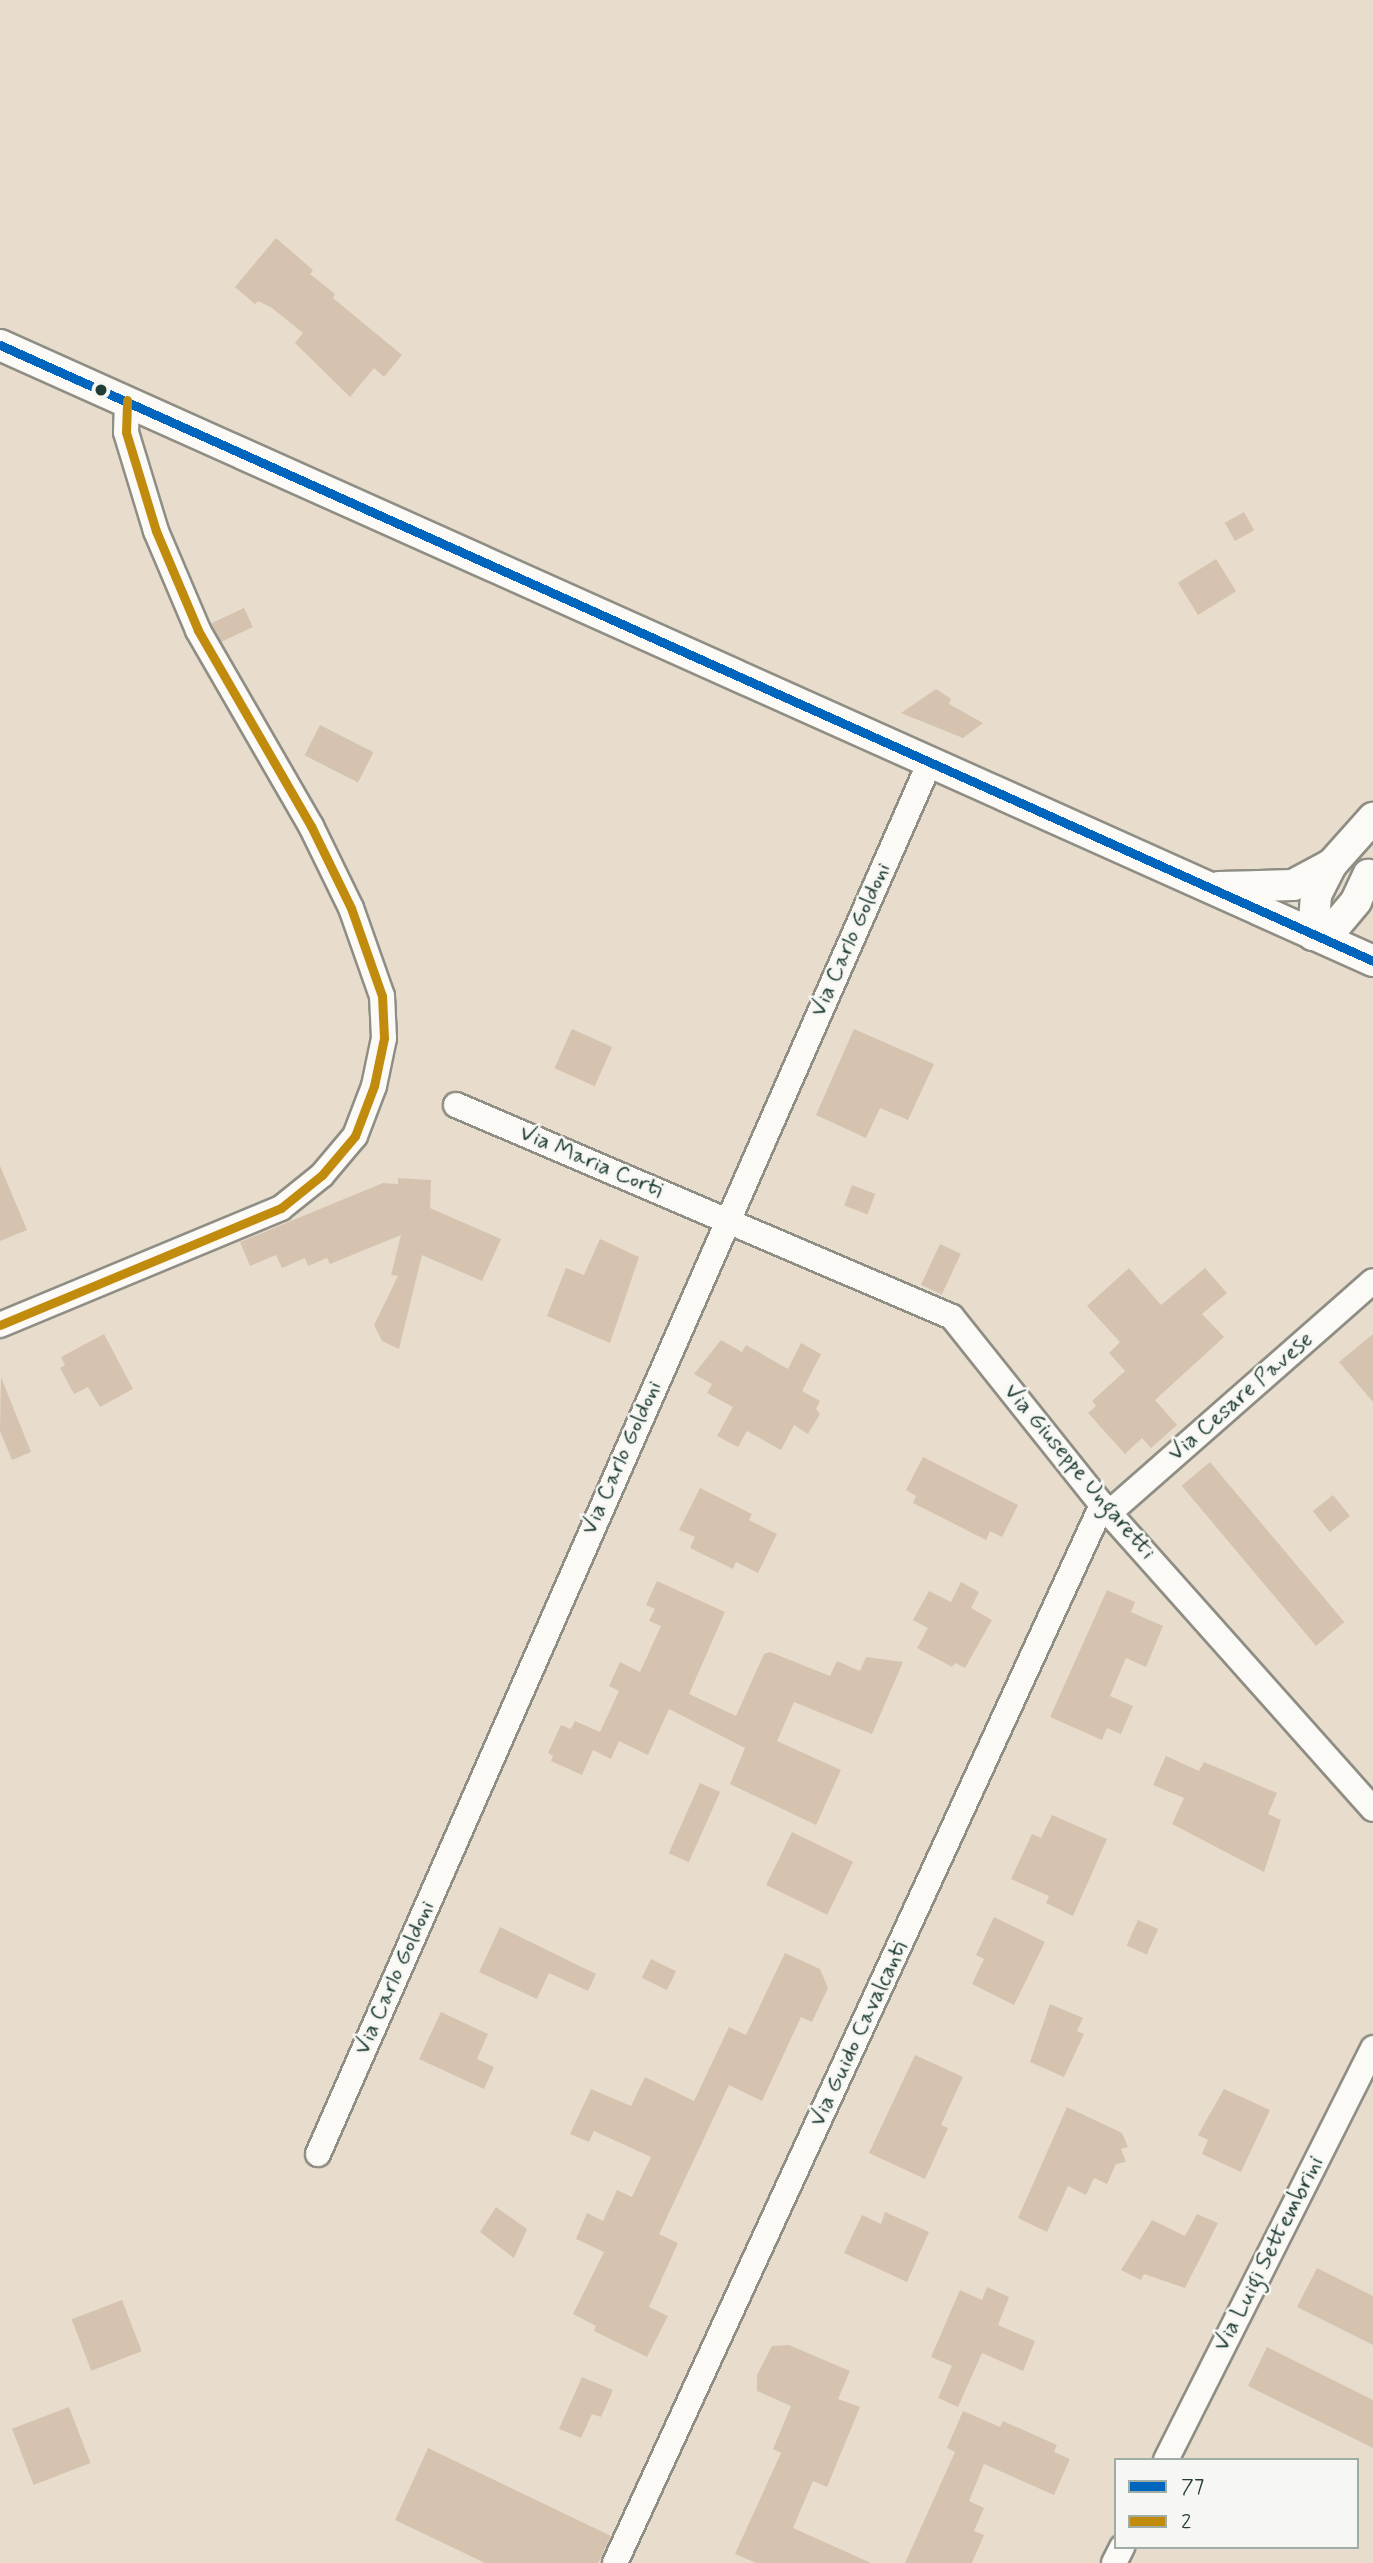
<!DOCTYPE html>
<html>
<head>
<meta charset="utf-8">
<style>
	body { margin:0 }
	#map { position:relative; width:1373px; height:2563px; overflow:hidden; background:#e8dccc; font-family:Mynerve,sans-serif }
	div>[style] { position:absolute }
	.building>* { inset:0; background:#d5c3b0; transform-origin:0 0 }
	.roads { filter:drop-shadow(2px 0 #8f8e84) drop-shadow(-2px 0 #8f8e84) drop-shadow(0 2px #8f8e84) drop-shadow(0 -2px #8f8e84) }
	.minor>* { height:24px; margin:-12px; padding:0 12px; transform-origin:12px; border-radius:12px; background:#fcfaf7 }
	.tertiary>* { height:30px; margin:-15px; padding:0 15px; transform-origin:15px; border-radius:15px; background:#fcfaf7 }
	.bus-1>* { height:9px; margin:-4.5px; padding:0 4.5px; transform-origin:4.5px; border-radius:4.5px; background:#0065bd }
	.bus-2>* { height:9px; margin:-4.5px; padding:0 4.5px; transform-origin:4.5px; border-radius:4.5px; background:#c18c0d }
	.dots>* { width:19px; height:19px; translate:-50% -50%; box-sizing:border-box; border:4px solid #f6f6f2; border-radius:50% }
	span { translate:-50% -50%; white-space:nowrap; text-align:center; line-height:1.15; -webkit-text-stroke:5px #f6f6f2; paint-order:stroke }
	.street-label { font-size:23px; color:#1f3d34 }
	.legend { position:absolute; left:1114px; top:2458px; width:245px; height:91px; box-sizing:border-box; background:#f6f6f2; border:2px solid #a0aca6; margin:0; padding:9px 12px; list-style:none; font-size:21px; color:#1f3d34 }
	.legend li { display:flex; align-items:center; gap:14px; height:35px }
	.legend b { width:35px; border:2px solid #a0aca6 }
</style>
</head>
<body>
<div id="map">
	<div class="building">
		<div style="clip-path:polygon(276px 238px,313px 270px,310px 274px,335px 294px,333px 298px,402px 355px,384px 377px,374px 368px,350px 397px,295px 343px,303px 333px,272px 308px,258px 301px,255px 304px,235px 287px)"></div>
		<div style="left:1244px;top:512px;width:21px;height:22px;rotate:61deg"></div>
		<div style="left:1216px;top:559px;width:38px;height:45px;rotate:58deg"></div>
		<div style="left:244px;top:608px;width:21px;height:36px;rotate:65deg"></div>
		<div style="clip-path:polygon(936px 689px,951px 699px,949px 704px,983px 723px,963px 738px,901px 713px)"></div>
		<div style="left:320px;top:725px;width:60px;height:34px;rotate:27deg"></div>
		<div style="left:572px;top:1029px;width:44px;height:43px;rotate:24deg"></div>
		<div style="clip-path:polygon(854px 1029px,934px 1064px,908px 1120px,880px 1108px,866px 1138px,816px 1115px)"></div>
		<div style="clip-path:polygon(0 1166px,27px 1230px,0 1241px)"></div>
		<div style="clip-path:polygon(398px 1178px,431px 1180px,430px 1208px,501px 1239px,482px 1281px,422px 1255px,399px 1349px,382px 1341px,374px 1325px,398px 1276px,391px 1275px,401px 1235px,330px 1264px,327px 1258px,308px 1266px,305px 1258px,282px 1268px,276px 1255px,250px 1266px,240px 1242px,383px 1183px,398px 1184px)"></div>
		<div style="left:852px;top:1185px;width:25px;height:22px;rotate:21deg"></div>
		<div style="clip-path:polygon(600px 1239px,639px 1257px,610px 1343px,547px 1316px,566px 1268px,584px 1275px)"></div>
		<div style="left:940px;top:1244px;width:23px;height:45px;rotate:25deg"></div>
		<div style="clip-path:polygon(1129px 1268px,1161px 1305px,1205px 1268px,1227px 1293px,1202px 1314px,1224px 1337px,1155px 1400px,1177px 1425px,1151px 1448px,1142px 1438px,1125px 1454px,1088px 1413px,1096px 1406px,1092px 1401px,1125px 1371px,1109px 1353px,1120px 1342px,1087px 1306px)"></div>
		<div style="clip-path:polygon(104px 1334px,133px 1389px,100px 1407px,88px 1387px,74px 1394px,60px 1368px,65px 1365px,61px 1357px)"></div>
		<div style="clip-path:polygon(1373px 1334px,1373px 1402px,1339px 1362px)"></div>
		<div style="clip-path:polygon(721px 1340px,742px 1352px,746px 1345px,788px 1369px,801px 1343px,821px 1354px,802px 1391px,820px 1401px,816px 1409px,820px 1414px,808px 1434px,794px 1425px,781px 1450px,747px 1431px,738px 1447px,717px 1436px,733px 1407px,707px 1393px,712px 1384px,694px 1374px)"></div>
		<div style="clip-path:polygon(1px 1377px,31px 1452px,12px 1460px,0 1431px)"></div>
		<div style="clip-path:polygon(923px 1457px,1018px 1505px,1002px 1537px,990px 1531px,986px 1540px,913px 1503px,916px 1496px,906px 1490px)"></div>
		<div style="left:1210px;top:1462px;width:209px;height:37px;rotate:50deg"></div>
		<div style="clip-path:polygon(700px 1488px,752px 1514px,749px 1520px,777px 1534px,758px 1573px,736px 1562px,733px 1569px,690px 1548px,695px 1537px,679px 1530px)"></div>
		<div style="left:1333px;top:1495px;width:27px;height:26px;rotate:51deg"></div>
		<div style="clip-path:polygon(657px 1581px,725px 1612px,689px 1694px,736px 1716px,764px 1654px,770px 1652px,830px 1676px,837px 1661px,860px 1671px,866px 1657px,903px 1662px,872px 1734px,794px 1702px,777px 1741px,841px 1770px,816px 1825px,730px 1784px,745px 1748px,669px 1709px,648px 1755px,619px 1741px,611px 1759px,593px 1750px,582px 1775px,551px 1761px,553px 1756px,548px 1753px,561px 1725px,571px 1729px,575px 1721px,600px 1732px,619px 1691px,609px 1686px,620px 1662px,640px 1672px,661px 1626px,649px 1621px,655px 1609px,646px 1605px)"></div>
		<div style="clip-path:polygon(961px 1582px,979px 1592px,971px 1608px,992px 1620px,965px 1668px,955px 1663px,952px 1667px,917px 1648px,928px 1628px,913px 1620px,929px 1591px,951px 1602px)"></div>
		<div style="clip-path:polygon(1107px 1590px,1135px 1602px,1131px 1612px,1163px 1626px,1146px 1667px,1126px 1658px,1110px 1696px,1133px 1706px,1121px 1734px,1107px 1728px,1102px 1740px,1050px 1717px)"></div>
		<div style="clip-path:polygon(1166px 1756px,1199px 1771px,1204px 1762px,1277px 1793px,1268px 1814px,1281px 1820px,1264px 1872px,1172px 1824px,1184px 1798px,1153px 1785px)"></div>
		<div style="left:700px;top:1783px;width:22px;height:77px;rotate:24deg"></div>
		<div style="clip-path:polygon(1052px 1815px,1107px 1839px,1073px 1916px,1046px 1903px,1049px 1896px,1011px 1879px,1032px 1834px,1041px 1838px)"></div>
		<div style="left:792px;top:1832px;width:68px;height:59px;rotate:26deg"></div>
		<div style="clip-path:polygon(994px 1917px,1045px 1942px,1014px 2005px,972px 1984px,984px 1959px,976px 1955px)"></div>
		<div style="left:1138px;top:1920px;width:22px;height:28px;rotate:24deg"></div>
		<div style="clip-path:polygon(500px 1927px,596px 1974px,588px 1991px,549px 1973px,537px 1999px,479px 1972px)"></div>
		<div style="clip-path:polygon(785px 1953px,820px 1969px,828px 1988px,812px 2022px,801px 2017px,762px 2101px,729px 2085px,659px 2234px,678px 2243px,649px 2307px,668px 2316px,647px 2357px,594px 2331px,596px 2326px,573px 2314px,604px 2252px,576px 2239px,587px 2213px,603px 2221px,617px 2190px,632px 2197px,651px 2157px,594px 2131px,589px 2142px,570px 2134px,591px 2089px,631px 2106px,645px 2077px,694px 2101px,729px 2027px,746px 2035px)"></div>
		<div style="left:651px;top:1959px;width:28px;height:21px;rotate:26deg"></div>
		<div style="clip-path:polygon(1050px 2004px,1083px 2018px,1077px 2031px,1084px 2034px,1064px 2077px,1030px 2062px)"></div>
		<div style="clip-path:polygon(441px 2012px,488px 2034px,477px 2059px,494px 2067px,484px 2089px,419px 2059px)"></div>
		<div style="clip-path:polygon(915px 2055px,963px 2077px,941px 2125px,948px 2128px,925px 2179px,869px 2153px)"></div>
		<div style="clip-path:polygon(1224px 2089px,1270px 2110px,1241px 2172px,1202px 2154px,1208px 2140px,1198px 2135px)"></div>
		<div style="clip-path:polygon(1067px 2107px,1122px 2133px,1128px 2147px,1121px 2149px,1126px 2162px,1116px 2164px,1107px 2184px,1094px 2178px,1086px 2195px,1068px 2186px,1047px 2232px,1018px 2218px)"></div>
		<div style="clip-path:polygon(496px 2207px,527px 2229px,514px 2258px,480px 2232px)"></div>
		<div style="clip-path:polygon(885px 2212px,929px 2232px,907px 2282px,844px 2253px,862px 2215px,881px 2224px)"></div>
		<div style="clip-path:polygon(1197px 2214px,1218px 2223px,1185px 2288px,1144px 2274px,1141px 2280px,1121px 2270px,1152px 2220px,1185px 2236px)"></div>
		<div style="clip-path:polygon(1317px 2268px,1373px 2296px,1373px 2345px,1297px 2307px)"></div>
		<div style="clip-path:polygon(987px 2287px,1009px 2297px,998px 2325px,1035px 2341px,1023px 2371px,982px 2353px,958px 2407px,938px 2398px,952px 2366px,931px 2357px,960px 2290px,982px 2300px)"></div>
		<div style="left:122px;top:2300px;width:55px;height:54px;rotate:69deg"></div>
		<div style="clip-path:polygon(789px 2345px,850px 2371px,838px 2399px,860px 2407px,827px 2487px,813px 2481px,793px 2528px,871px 2563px,756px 2563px,735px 2554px,781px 2453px,773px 2449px,791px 2406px,757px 2391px,757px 2375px,772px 2346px)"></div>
		<div style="clip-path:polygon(1267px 2347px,1373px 2400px,1373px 2448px,1248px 2386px)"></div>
		<div style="clip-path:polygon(582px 2377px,613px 2390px,601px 2417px,592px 2414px,581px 2438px,559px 2429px)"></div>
		<div style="left:69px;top:2407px;width:60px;height:61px;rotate:69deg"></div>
		<div style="clip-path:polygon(963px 2411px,1000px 2427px,1003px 2421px,1057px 2445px,1054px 2452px,1070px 2459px,1054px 2495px,984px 2464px,969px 2501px,984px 2508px,974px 2531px,984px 2535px,972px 2563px,905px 2563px,955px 2452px,947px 2448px)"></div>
		<div style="clip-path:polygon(428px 2448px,611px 2536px,598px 2563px,485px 2563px,395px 2520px)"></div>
	</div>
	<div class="roads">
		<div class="minor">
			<div style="left:456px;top:1105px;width:539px;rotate:23.14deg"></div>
			<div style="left:952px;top:1317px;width:241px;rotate:51.4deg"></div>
			<div style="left:1102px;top:1505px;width:407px;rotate:48.3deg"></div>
			<div style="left:0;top:1325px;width:304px;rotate:-22.6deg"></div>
			<div style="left:281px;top:1208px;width:53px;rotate:-38.8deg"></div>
			<div style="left:322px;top:1175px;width:51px;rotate:-49.8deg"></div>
			<div style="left:355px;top:1136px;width:53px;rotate:-69.2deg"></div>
			<div style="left:374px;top:1086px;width:49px;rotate:-78.2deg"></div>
			<div style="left:384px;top:1038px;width:42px;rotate:-92.7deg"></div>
			<div style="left:382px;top:996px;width:93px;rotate:-109.4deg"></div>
			<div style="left:351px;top:908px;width:91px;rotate:-116deg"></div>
			<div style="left:311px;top:826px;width:226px;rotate:-120deg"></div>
			<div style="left:198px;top:630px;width:108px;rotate:-113deg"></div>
			<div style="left:156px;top:531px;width:103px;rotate:-106.9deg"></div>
			<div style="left:126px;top:432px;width:32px;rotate:-88deg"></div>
			<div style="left:1109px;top:1513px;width:351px;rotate:-41.3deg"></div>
			<div style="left:318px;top:2154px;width:1518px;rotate:-66.27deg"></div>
			<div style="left:1166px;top:2460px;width:461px;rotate:-63.3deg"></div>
			<div style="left:615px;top:2563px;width:1165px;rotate:-65.28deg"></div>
			<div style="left:1114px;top:2563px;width:18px;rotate:-63deg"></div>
		</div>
		<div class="tertiary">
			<div style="left:0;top:345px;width:1505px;rotate:24.16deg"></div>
			<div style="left:1219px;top:887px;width:74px;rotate:-1.5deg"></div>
			<div style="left:1293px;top:885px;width:44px;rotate:-28.3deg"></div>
			<div style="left:1313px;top:935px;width:40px;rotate:-85.7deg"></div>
			<div style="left:1316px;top:895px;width:35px;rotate:-63deg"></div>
			<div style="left:1332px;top:864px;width:62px;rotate:-48.3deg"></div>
			<div style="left:1313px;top:935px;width:26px;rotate:-25deg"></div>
			<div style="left:1337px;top:924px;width:30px;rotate:-50deg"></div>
			<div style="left:1356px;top:901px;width:29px;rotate:-65deg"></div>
		</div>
	</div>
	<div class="bus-1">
		<div style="left:0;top:345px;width:1505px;rotate:24.16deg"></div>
	</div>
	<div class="bus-2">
		<div style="left:0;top:1325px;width:304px;rotate:-22.6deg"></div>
		<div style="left:281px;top:1208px;width:53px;rotate:-38.8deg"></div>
		<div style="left:322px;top:1175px;width:51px;rotate:-49.8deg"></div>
		<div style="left:355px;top:1136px;width:53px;rotate:-69.2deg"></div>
		<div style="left:374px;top:1086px;width:49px;rotate:-78.2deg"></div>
		<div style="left:384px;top:1038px;width:42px;rotate:-92.7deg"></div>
		<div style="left:382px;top:996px;width:93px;rotate:-109.4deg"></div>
		<div style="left:351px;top:908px;width:91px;rotate:-116deg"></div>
		<div style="left:311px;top:826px;width:226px;rotate:-120deg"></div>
		<div style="left:198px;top:630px;width:108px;rotate:-113deg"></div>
		<div style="left:156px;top:531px;width:103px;rotate:-106.9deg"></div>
		<div style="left:126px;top:432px;width:32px;rotate:-88deg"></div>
	</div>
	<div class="dots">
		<div style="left:101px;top:390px;background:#1f3d34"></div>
	</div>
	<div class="street-label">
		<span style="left:851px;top:940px;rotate:-66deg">Via Carlo Goldoni</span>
		<span style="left:591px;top:1162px;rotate:23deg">Via Maria Corti</span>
		<span style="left:1241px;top:1397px;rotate:-41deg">Via Cesare Pavese</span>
		<span style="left:622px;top:1458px;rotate:-66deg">Via Carlo Goldoni</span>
		<span style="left:1079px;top:1472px;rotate:50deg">Via Giuseppe Ungaretti</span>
		<span style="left:395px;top:1978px;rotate:-66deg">Via Carlo Goldoni</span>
		<span style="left:859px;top:2034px;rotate:-65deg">Via Guido Cavalcanti</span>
		<span style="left:1269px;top:2254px;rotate:-63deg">Via Luigi Settembrini</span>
	</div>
	<ul class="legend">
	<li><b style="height:9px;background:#0065bd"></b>77</li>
	<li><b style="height:9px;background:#c18c0d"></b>2</li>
	</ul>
</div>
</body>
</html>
